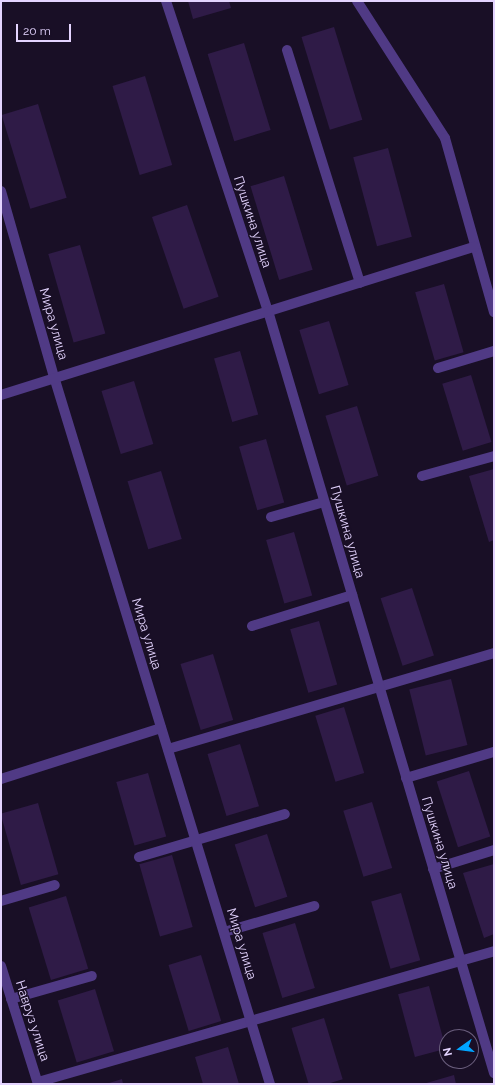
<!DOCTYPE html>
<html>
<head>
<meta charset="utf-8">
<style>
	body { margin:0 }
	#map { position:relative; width:495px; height:1085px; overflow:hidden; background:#190f26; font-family:Raleway,sans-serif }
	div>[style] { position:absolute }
	.building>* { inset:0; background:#2f1b47; transform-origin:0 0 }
	.lane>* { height:10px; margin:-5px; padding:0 5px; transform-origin:5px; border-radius:5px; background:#503a85 }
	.street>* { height:10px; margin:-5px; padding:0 5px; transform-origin:5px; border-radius:5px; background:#503a85 }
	span { translate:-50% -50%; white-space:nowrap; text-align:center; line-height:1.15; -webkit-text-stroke:3px #190f26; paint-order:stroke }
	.street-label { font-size:13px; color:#e4d4ff }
	.frame { position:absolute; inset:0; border:2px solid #e4d4ff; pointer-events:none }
	.north { position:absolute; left:439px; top:1029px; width:40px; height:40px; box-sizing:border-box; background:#190f26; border:1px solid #6a5e7d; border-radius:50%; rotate:256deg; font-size:11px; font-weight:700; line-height:16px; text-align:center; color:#e4d4ff }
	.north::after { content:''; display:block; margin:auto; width:14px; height:18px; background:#00a4ff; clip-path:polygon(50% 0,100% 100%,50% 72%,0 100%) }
	.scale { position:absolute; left:16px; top:24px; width:55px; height:18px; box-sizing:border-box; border:2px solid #e4d4ff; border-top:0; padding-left:5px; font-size:12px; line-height:14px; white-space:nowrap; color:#e4d4ff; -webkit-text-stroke:3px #190f26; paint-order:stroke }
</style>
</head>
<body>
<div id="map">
	<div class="building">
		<div style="clip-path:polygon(188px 1px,229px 1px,231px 8px,193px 19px)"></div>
		<div style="left:334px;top:27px;width:97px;height:34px;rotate:73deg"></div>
		<div style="left:244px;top:43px;width:91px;height:38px;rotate:73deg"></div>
		<div style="left:145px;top:76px;width:93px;height:34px;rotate:73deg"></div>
		<div style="left:38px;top:104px;width:98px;height:38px;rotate:73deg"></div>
		<div style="left:388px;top:148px;width:92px;height:36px;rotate:75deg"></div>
		<div style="left:284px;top:176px;width:98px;height:35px;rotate:73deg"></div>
		<div style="left:187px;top:205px;width:97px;height:37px;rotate:71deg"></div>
		<div style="left:80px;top:245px;width:92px;height:33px;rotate:74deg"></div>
		<div style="left:444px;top:284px;width:71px;height:30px;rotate:74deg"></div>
		<div style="left:329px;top:321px;width:67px;height:31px;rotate:73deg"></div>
		<div style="left:240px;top:351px;width:66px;height:27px;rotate:74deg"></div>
		<div style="left:471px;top:375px;width:70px;height:30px;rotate:73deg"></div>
		<div style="left:134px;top:381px;width:66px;height:34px;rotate:73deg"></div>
		<div style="left:357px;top:406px;width:73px;height:33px;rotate:73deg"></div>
		<div style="left:266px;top:439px;width:66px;height:28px;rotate:74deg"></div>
		<div style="clip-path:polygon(494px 469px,494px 540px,489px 542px,469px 476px)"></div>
		<div style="left:161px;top:471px;width:71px;height:35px;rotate:73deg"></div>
		<div style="left:294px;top:532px;width:66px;height:29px;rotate:74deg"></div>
		<div style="left:412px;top:588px;width:71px;height:33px;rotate:72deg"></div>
		<div style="left:319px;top:621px;width:66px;height:30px;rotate:74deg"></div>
		<div style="left:213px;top:654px;width:69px;height:34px;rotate:73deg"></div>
		<div style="left:451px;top:679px;width:68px;height:43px;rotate:76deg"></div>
		<div style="left:344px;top:707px;width:69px;height:30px;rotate:73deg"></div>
		<div style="left:240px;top:744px;width:65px;height:34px;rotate:73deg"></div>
		<div style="left:469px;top:771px;width:69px;height:34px;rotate:72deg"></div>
		<div style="left:148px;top:773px;width:66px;height:33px;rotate:74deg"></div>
		<div style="left:372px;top:802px;width:69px;height:30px;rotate:73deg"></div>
		<div style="left:38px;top:803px;width:74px;height:39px;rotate:74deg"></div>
		<div style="left:267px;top:834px;width:66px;height:34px;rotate:72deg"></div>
		<div style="left:172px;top:855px;width:75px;height:34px;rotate:74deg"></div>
		<div style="clip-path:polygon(494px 864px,494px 934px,484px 938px,463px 873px)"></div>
		<div style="left:401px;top:893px;width:70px;height:31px;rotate:74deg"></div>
		<div style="left:66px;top:896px;width:76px;height:39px;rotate:73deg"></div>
		<div style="left:295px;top:923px;width:68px;height:34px;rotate:73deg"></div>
		<div style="left:201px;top:955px;width:69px;height:34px;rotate:73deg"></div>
		<div style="left:429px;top:986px;width:65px;height:32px;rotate:75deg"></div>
		<div style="left:95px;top:989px;width:65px;height:39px;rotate:73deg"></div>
		<div style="left:324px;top:1018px;width:64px;height:34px;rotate:73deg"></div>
		<div style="clip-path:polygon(228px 1047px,239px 1084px,203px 1084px,195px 1057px)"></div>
		<div style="clip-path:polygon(454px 1075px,456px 1084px,423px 1084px)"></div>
		<div style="clip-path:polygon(122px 1079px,123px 1084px,106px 1084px)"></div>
	</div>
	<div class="lane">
		<div style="left:287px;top:50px;width:244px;rotate:72.6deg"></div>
		<div style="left:438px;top:368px;width:59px;rotate:-16.9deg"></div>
		<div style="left:422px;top:476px;width:75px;rotate:-15.5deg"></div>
		<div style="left:271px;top:517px;width:55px;rotate:-15.8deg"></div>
		<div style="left:252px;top:626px;width:105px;rotate:-17.2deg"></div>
		<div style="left:168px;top:749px;width:340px;rotate:-16.4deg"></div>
		<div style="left:406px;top:778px;width:92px;rotate:-16.5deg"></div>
		<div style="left:1px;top:779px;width:168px;rotate:-17.7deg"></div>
		<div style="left:139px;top:857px;width:152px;rotate:-16.4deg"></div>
		<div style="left:433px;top:869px;width:64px;rotate:-17.3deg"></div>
		<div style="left:1px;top:901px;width:56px;rotate:-16.5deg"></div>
		<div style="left:224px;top:932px;width:94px;rotate:-16.1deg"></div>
		<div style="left:11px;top:999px;width:84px;rotate:-15.9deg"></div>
		<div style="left:38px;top:1082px;width:474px;rotate:-16deg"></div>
	</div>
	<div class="street">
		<div style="left:166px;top:1px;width:326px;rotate:71.8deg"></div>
		<div style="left:268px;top:311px;width:795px;rotate:73.48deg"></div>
		<div style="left:357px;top:1px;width:163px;rotate:57.3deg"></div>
		<div style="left:445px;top:138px;width:181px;rotate:74.3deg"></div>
		<div style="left:1px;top:191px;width:197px;rotate:74.1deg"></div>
		<div style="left:55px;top:380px;width:736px;rotate:73.02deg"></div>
		<div style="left:1px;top:395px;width:496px;rotate:-17.4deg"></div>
		<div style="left:1px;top:966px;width:124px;rotate:72.6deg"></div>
	</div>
	<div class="street-label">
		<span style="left:252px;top:222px;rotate:72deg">Пушкина улица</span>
		<span style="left:53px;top:324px;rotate:74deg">Мира улица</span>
		<span style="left:347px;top:532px;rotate:74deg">Пушкина улица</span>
		<span style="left:146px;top:634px;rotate:73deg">Мира улица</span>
		<span style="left:439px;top:843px;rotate:73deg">Пушкина улица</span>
		<span style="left:241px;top:944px;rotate:73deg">Мира улица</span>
		<span style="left:32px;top:1021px;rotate:72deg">Навруз улица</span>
	</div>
	<div class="frame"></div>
	<div class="north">N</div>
	<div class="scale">20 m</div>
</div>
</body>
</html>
